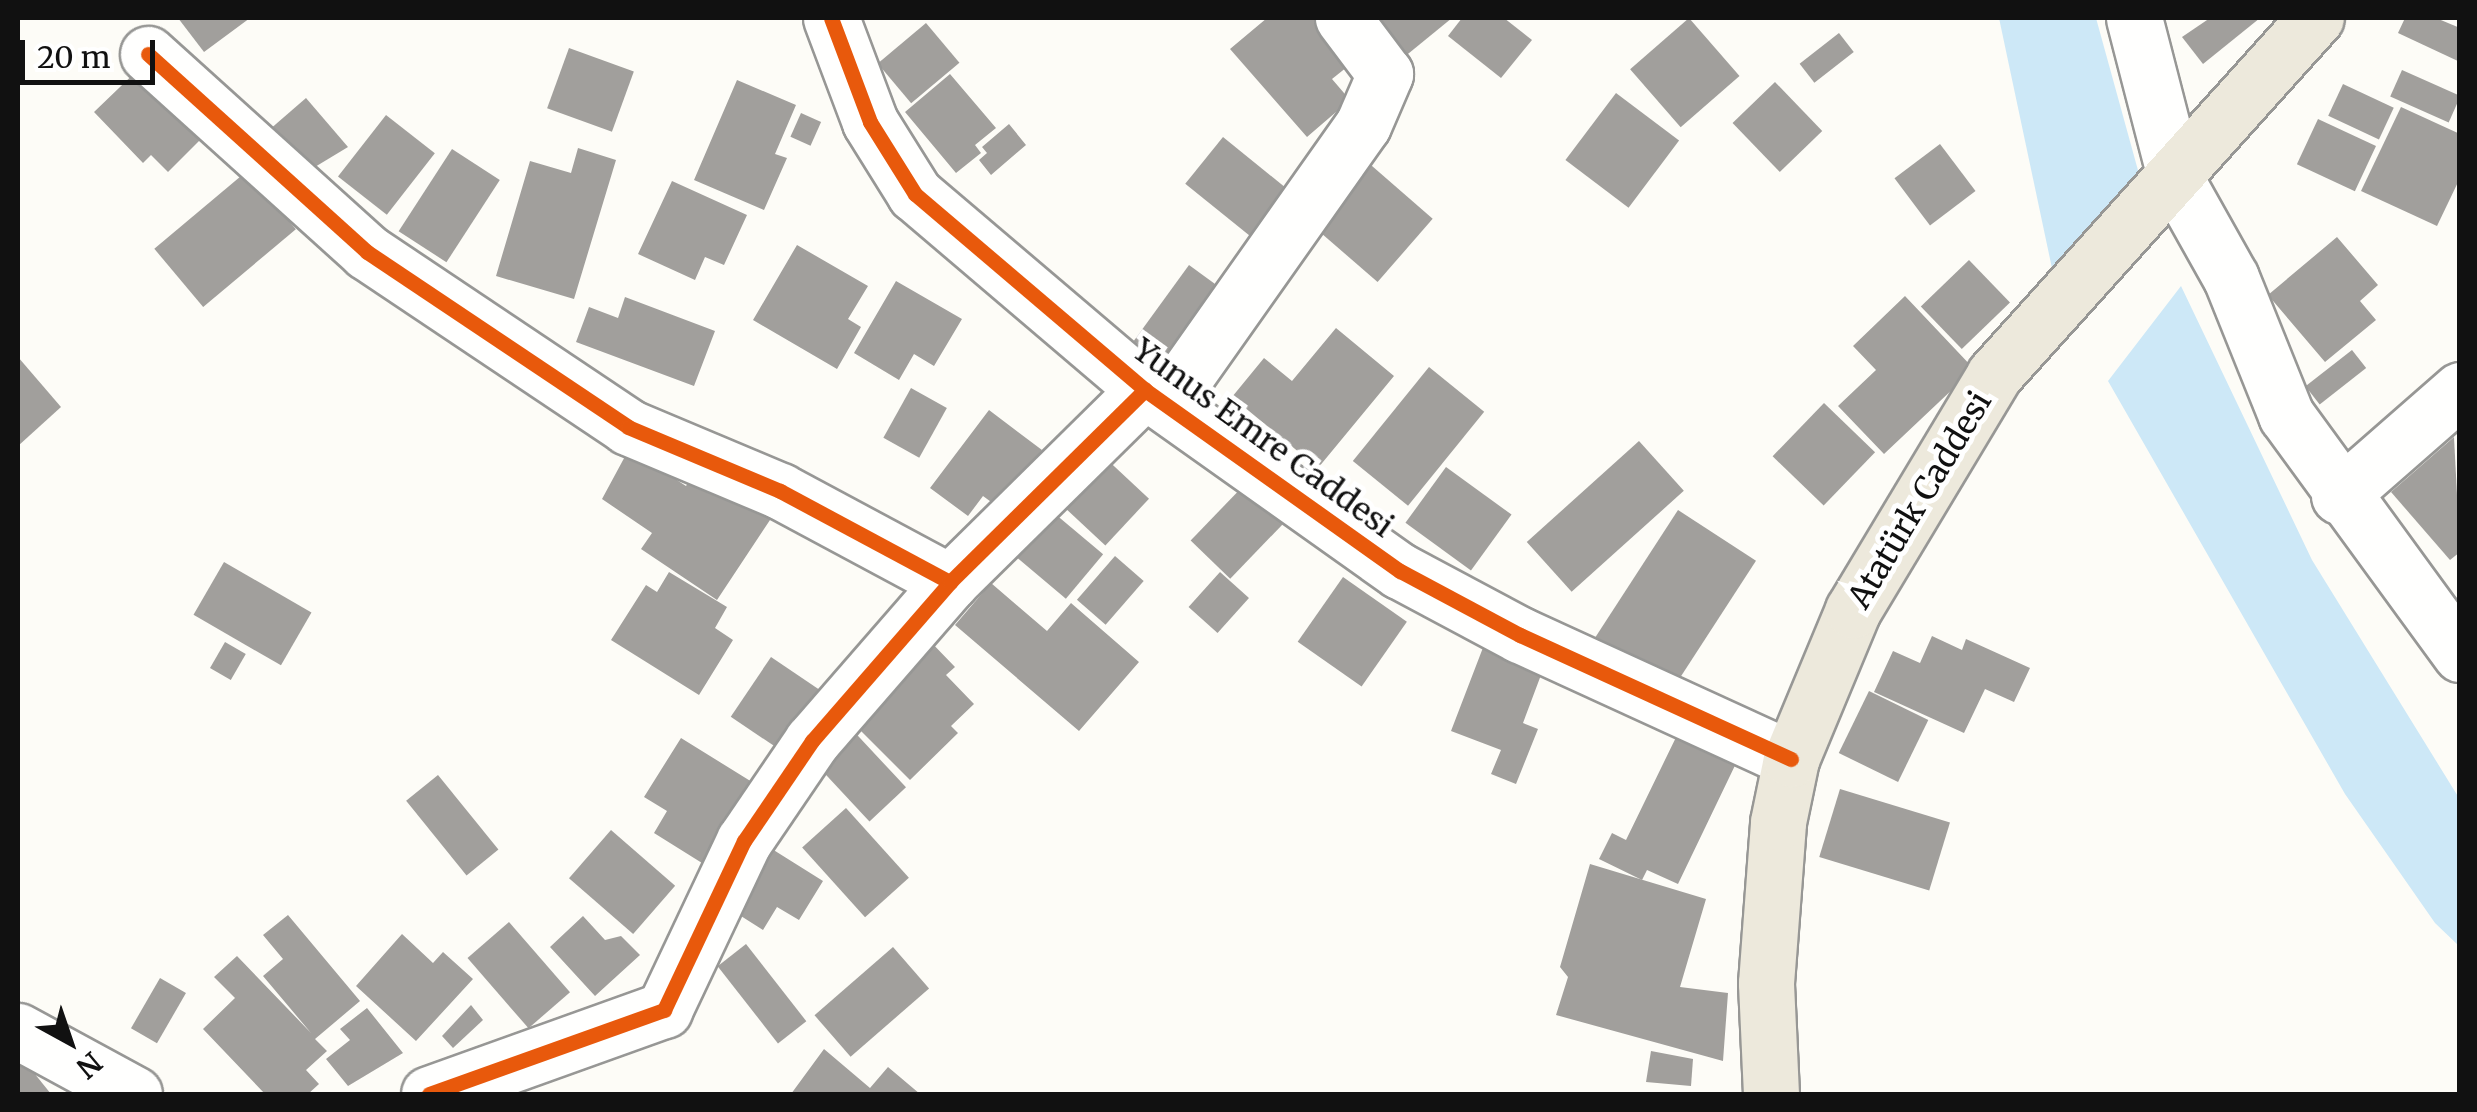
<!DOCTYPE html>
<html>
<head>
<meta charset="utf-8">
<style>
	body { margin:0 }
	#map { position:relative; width:2477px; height:1112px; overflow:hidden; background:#fdfcf7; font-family:Merriweather,serif }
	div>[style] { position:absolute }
	.water>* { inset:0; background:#cde8f7 }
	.building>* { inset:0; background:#a19f9c; transform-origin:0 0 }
	.roads { filter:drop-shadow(2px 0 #979795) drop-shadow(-2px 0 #979795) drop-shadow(0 2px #979795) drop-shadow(0 -2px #979795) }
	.minor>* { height:55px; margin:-27.5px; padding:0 27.5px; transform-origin:27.5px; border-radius:27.5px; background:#fffffe }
	.major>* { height:55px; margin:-27.5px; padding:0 27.5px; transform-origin:27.5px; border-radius:27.5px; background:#ede9dc }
	.cycleway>* { height:15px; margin:-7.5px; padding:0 7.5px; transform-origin:7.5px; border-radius:7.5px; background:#e8590c }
	span { translate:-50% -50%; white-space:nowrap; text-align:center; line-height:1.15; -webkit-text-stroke:10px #fff; paint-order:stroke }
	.street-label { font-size:32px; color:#111 }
	.frame { position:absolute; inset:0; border:20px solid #111; pointer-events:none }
	.north { position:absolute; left:20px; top:992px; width:100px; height:100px; -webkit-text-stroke:8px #fff; paint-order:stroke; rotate:140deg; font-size:28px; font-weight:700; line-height:40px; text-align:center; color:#111 }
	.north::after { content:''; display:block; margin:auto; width:35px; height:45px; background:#111; clip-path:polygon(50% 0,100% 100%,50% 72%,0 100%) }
	.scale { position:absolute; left:20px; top:40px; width:135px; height:45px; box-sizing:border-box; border:5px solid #111; border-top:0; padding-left:12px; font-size:30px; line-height:35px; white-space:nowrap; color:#111; -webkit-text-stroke:8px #fff; paint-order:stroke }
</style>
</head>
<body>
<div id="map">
	<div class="water">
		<div style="clip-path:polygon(1999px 18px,2096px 18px,2139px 174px,2053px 273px)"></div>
		<div style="clip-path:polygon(2181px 286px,2312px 560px,2459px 798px,2459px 946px,2435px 923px,2345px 794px,2108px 381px)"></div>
	</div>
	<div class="building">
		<div style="clip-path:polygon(178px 18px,250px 18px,204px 52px)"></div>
		<div style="clip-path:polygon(1267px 18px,1312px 18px,1352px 63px,1332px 79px,1350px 100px,1307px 137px,1230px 49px)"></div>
		<div style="clip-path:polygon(1369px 18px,1452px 18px,1403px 58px)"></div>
		<div style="clip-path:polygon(1462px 18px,1504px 18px,1532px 40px,1501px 78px,1448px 36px)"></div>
		<div style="left:1689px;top:18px;width:77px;height:78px;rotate:49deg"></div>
		<div style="clip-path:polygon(2210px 18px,2260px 18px,2203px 64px,2182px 37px)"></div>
		<div style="clip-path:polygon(2405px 18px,2436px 18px,2460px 28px,2460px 62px,2398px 33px)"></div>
		<div style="left:926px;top:23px;width:52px;height:63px;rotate:50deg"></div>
		<div style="left:1839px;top:33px;width:24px;height:50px;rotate:52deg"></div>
		<div style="left:569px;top:48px;width:69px;height:64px;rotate:20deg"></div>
		<div style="clip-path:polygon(145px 63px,210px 130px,168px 172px,151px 155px,143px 163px,94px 112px)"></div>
		<div style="left:2402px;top:70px;width:64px;height:29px;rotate:24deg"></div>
		<div style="clip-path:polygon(950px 74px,996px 128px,975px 145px,981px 153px,956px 173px,905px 112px)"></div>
		<div style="clip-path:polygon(737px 80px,796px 105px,775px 154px,787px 158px,764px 210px,694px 180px)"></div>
		<div style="left:1775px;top:82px;width:68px;height:59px;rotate:46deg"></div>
		<div style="left:2343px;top:84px;width:56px;height:35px;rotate:25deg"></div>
		<div style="left:1616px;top:93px;width:79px;height:84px;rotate:37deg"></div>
		<div style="clip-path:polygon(306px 98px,348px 147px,295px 179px,261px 137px)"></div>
		<div style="clip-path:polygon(2401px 107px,2460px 134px,2460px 178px,2437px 226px,2361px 191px)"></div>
		<div style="left:801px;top:113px;width:22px;height:26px;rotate:24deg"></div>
		<div style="left:386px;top:115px;width:62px;height:78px;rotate:38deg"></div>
		<div style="left:2318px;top:119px;width:64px;height:50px;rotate:25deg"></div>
		<div style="clip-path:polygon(1009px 124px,1026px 145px,991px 175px,979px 160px,987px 153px,982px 147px)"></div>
		<div style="left:1223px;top:137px;width:85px;height:60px;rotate:39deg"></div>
		<div style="left:1940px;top:144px;width:59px;height:57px;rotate:53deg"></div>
		<div style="clip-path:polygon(578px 148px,616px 160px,574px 299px,496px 276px,530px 161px,571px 173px)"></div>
		<div style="left:452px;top:149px;width:57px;height:98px;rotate:33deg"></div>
		<div style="left:1364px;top:159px;width:91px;height:84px;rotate:41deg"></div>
		<div style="left:247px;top:171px;width:76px;height:121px;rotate:50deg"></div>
		<div style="clip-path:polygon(672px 181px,747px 215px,724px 265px,705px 257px,695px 280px,638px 254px)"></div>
		<div style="clip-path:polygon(2337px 237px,2378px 285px,2360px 301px,2376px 320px,2325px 362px,2268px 295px)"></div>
		<div style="clip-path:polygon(797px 245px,868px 286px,848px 319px,861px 327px,837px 369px,753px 320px)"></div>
		<div style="left:1969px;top:260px;width:59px;height:67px;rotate:46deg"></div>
		<div style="left:1189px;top:265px;width:36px;height:94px;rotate:36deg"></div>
		<div style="clip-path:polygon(896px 281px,962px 319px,934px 366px,914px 354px,899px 380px,854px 353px)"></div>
		<div style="clip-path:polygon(1905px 296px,1974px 369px,1884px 454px,1838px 406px,1876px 370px,1853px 346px)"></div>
		<div style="clip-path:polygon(625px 297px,715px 331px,694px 386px,576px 342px,589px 307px,618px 318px)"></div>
		<div style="clip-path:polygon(1336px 328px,1394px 376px,1318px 468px,1232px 397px,1264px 358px,1292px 381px)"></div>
		<div style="left:2352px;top:350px;width:23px;height:59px;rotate:52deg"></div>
		<div style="clip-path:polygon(18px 357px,61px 407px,18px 446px)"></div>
		<div style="left:1429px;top:367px;width:71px;height:121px;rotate:39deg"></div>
		<div style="left:911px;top:388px;width:41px;height:57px;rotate:29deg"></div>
		<div style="left:1824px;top:403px;width:71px;height:74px;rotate:44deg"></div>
		<div style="clip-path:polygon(989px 410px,1042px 450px,998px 507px,983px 496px,968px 516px,930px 488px)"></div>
		<div style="clip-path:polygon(2454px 437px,2460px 552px,2450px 560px,2391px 492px)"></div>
		<div style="left:1639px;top:441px;width:67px;height:151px;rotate:48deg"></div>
		<div style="clip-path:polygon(629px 449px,686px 486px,702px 462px,776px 511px,717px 600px,641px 549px,652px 533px,602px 499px)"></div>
		<div style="left:1100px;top:453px;width:67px;height:64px;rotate:43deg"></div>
		<div style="left:1446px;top:467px;width:81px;height:69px;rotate:36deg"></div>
		<div style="left:1249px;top:480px;width:55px;height:84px;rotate:44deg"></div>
		<div style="left:1048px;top:508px;width:72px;height:58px;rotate:40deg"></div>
		<div style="left:1678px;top:510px;width:93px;height:152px;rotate:33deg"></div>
		<div style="left:1115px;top:556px;width:38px;height:58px;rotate:41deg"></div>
		<div style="left:224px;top:562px;width:101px;height:61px;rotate:30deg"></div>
		<div style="clip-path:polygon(669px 572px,727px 607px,715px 628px,733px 640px,699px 695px,611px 640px,646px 585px,657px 592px)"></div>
		<div style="left:1220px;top:572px;width:39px;height:47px;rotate:42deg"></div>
		<div style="left:1343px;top:577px;width:78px;height:79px;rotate:35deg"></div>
		<div style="clip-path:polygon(991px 583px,1047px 631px,1071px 603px,1139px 662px,1079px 731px,955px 625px)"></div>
		<div style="clip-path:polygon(1932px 636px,1962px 650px,1966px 639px,2030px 668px,2014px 702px,1985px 689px,1964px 733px,1874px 692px,1893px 651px,1920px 663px)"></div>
		<div style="clip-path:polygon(926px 637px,955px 667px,946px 675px,974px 704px,951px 726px,958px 733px,910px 780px,846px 716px)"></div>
		<div style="left:225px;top:642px;width:24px;height:30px;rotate:30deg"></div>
		<div style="clip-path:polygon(1484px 645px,1544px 667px,1523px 723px,1538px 729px,1516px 784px,1491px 774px,1501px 750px,1451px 731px)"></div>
		<div style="left:771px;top:657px;width:62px;height:72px;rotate:34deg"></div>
		<div style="left:1869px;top:691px;width:66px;height:69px;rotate:26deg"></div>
		<div style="left:846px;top:723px;width:88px;height:50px;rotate:47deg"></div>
		<div style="clip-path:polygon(1682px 725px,1741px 753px,1678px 884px,1647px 870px,1642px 880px,1599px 859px,1612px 833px,1626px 840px)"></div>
		<div style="clip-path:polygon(681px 738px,752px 782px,702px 863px,654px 833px,667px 811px,644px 797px)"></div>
		<div style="left:438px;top:775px;width:96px;height:41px;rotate:51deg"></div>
		<div style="left:1840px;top:789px;width:115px;height:71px;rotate:17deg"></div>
		<div style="left:846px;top:808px;width:94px;height:59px;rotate:48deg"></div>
		<div style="left:611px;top:830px;width:85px;height:64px;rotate:41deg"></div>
		<div style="clip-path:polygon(761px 842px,823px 881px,799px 920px,777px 907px,763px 930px,722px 904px)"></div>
		<div style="clip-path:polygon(1590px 864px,1706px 899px,1680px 987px,1728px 993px,1723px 1061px,1556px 1015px,1568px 977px,1560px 967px)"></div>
		<div style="clip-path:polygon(288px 915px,360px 1001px,315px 1039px,327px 1051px,306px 1070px,319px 1084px,308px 1094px,265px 1094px,203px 1029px,235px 998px,214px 977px,237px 956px,311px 1033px,263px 976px,283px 959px,263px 935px)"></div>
		<div style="clip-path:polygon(583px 916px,605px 940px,621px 936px,640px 955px,595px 996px,550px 947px)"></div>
		<div style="left:509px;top:922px;width:93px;height:55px;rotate:49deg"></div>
		<div style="clip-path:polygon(402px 934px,433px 963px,443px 952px,473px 979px,416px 1041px,356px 986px)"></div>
		<div style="left:746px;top:944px;width:98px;height:36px;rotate:52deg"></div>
		<div style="left:893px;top:947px;width:55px;height:104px;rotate:49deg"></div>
		<div style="left:160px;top:978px;width:30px;height:58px;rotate:30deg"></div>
		<div style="clip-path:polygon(471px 1005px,483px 1020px,453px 1048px,442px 1036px)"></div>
		<div style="clip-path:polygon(367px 1008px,403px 1053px,348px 1086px,326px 1059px,350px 1040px,340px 1029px)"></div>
		<div style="clip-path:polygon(824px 1049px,870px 1088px,888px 1067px,920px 1094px,791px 1094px)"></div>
		<div style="clip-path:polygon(1651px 1051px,1693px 1059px,1691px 1086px,1646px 1082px)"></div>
		<div style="clip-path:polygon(18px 1053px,51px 1094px,18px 1094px)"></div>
	</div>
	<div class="roads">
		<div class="minor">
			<div style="left:831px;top:18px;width:111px;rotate:69.4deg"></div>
			<div style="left:870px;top:122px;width:85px;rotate:58deg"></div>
			<div style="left:915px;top:194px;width:302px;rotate:40.4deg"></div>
			<div style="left:1145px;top:390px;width:313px;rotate:35.4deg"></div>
			<div style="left:1400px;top:571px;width:136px;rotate:28.1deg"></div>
			<div style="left:1520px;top:635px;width:298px;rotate:24.6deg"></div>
			<div style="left:2134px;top:18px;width:167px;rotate:75.5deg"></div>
			<div style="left:2176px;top:180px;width:112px;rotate:60.7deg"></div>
			<div style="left:2231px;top:278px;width:148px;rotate:68.1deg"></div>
			<div style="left:2286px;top:415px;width:296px;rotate:53.9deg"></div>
			<div style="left:148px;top:54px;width:295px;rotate:42.1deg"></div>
			<div style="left:367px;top:252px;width:314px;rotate:33.8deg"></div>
			<div style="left:628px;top:427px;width:165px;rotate:22.8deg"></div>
			<div style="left:780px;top:491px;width:193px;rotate:28.2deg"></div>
			<div style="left:1166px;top:404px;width:342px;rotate:-54.8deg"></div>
			<div style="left:1363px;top:125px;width:56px;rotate:-66.7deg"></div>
			<div style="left:1385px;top:74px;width:70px;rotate:-126.9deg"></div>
			<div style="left:2339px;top:496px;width:161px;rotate:-41.2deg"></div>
			<div style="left:18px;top:1031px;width:132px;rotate:28.5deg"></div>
			<div style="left:429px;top:1094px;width:250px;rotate:-19.7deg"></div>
			<div style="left:664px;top:1010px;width:187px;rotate:-64.7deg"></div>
			<div style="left:744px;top:841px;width:121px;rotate:-55.8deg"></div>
			<div style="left:812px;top:741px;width:211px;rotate:-49deg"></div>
			<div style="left:950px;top:582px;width:274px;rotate:-44.6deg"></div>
		</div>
		<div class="major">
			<div style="left:1771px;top:1094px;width:111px;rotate:-92.6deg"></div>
			<div style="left:1766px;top:983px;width:161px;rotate:-85.7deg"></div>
			<div style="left:1778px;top:822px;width:64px;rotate:-78.3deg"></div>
			<div style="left:1791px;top:759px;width:161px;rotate:-67.4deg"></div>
			<div style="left:1853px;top:610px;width:274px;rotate:-59deg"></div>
			<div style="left:1994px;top:375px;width:481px;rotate:-48deg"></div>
		</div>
	</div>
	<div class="cycleway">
		<div style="left:831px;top:18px;width:111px;rotate:69.4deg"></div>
		<div style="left:870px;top:122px;width:85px;rotate:58deg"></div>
		<div style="left:915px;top:194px;width:302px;rotate:40.4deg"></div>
		<div style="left:1145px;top:390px;width:313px;rotate:35.4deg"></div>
		<div style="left:1400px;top:571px;width:136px;rotate:28.1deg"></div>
		<div style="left:1520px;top:635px;width:298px;rotate:24.6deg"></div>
		<div style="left:148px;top:54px;width:295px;rotate:42.1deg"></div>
		<div style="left:367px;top:252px;width:314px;rotate:33.8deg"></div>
		<div style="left:628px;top:427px;width:165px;rotate:22.8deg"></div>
		<div style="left:780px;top:491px;width:193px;rotate:28.2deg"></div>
		<div style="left:429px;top:1094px;width:250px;rotate:-19.7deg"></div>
		<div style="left:664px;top:1010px;width:187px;rotate:-64.7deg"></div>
		<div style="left:744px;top:841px;width:121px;rotate:-55.8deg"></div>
		<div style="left:812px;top:741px;width:211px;rotate:-49deg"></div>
		<div style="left:950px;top:582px;width:274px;rotate:-44.6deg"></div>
	</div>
	<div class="street-label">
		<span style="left:1263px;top:438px;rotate:36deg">Yunus Emre Caddesi</span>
		<span style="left:1920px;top:500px;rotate:-59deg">Atatürk Caddesi</span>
	</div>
	<div class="frame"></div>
	<div class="north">N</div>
	<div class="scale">20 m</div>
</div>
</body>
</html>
